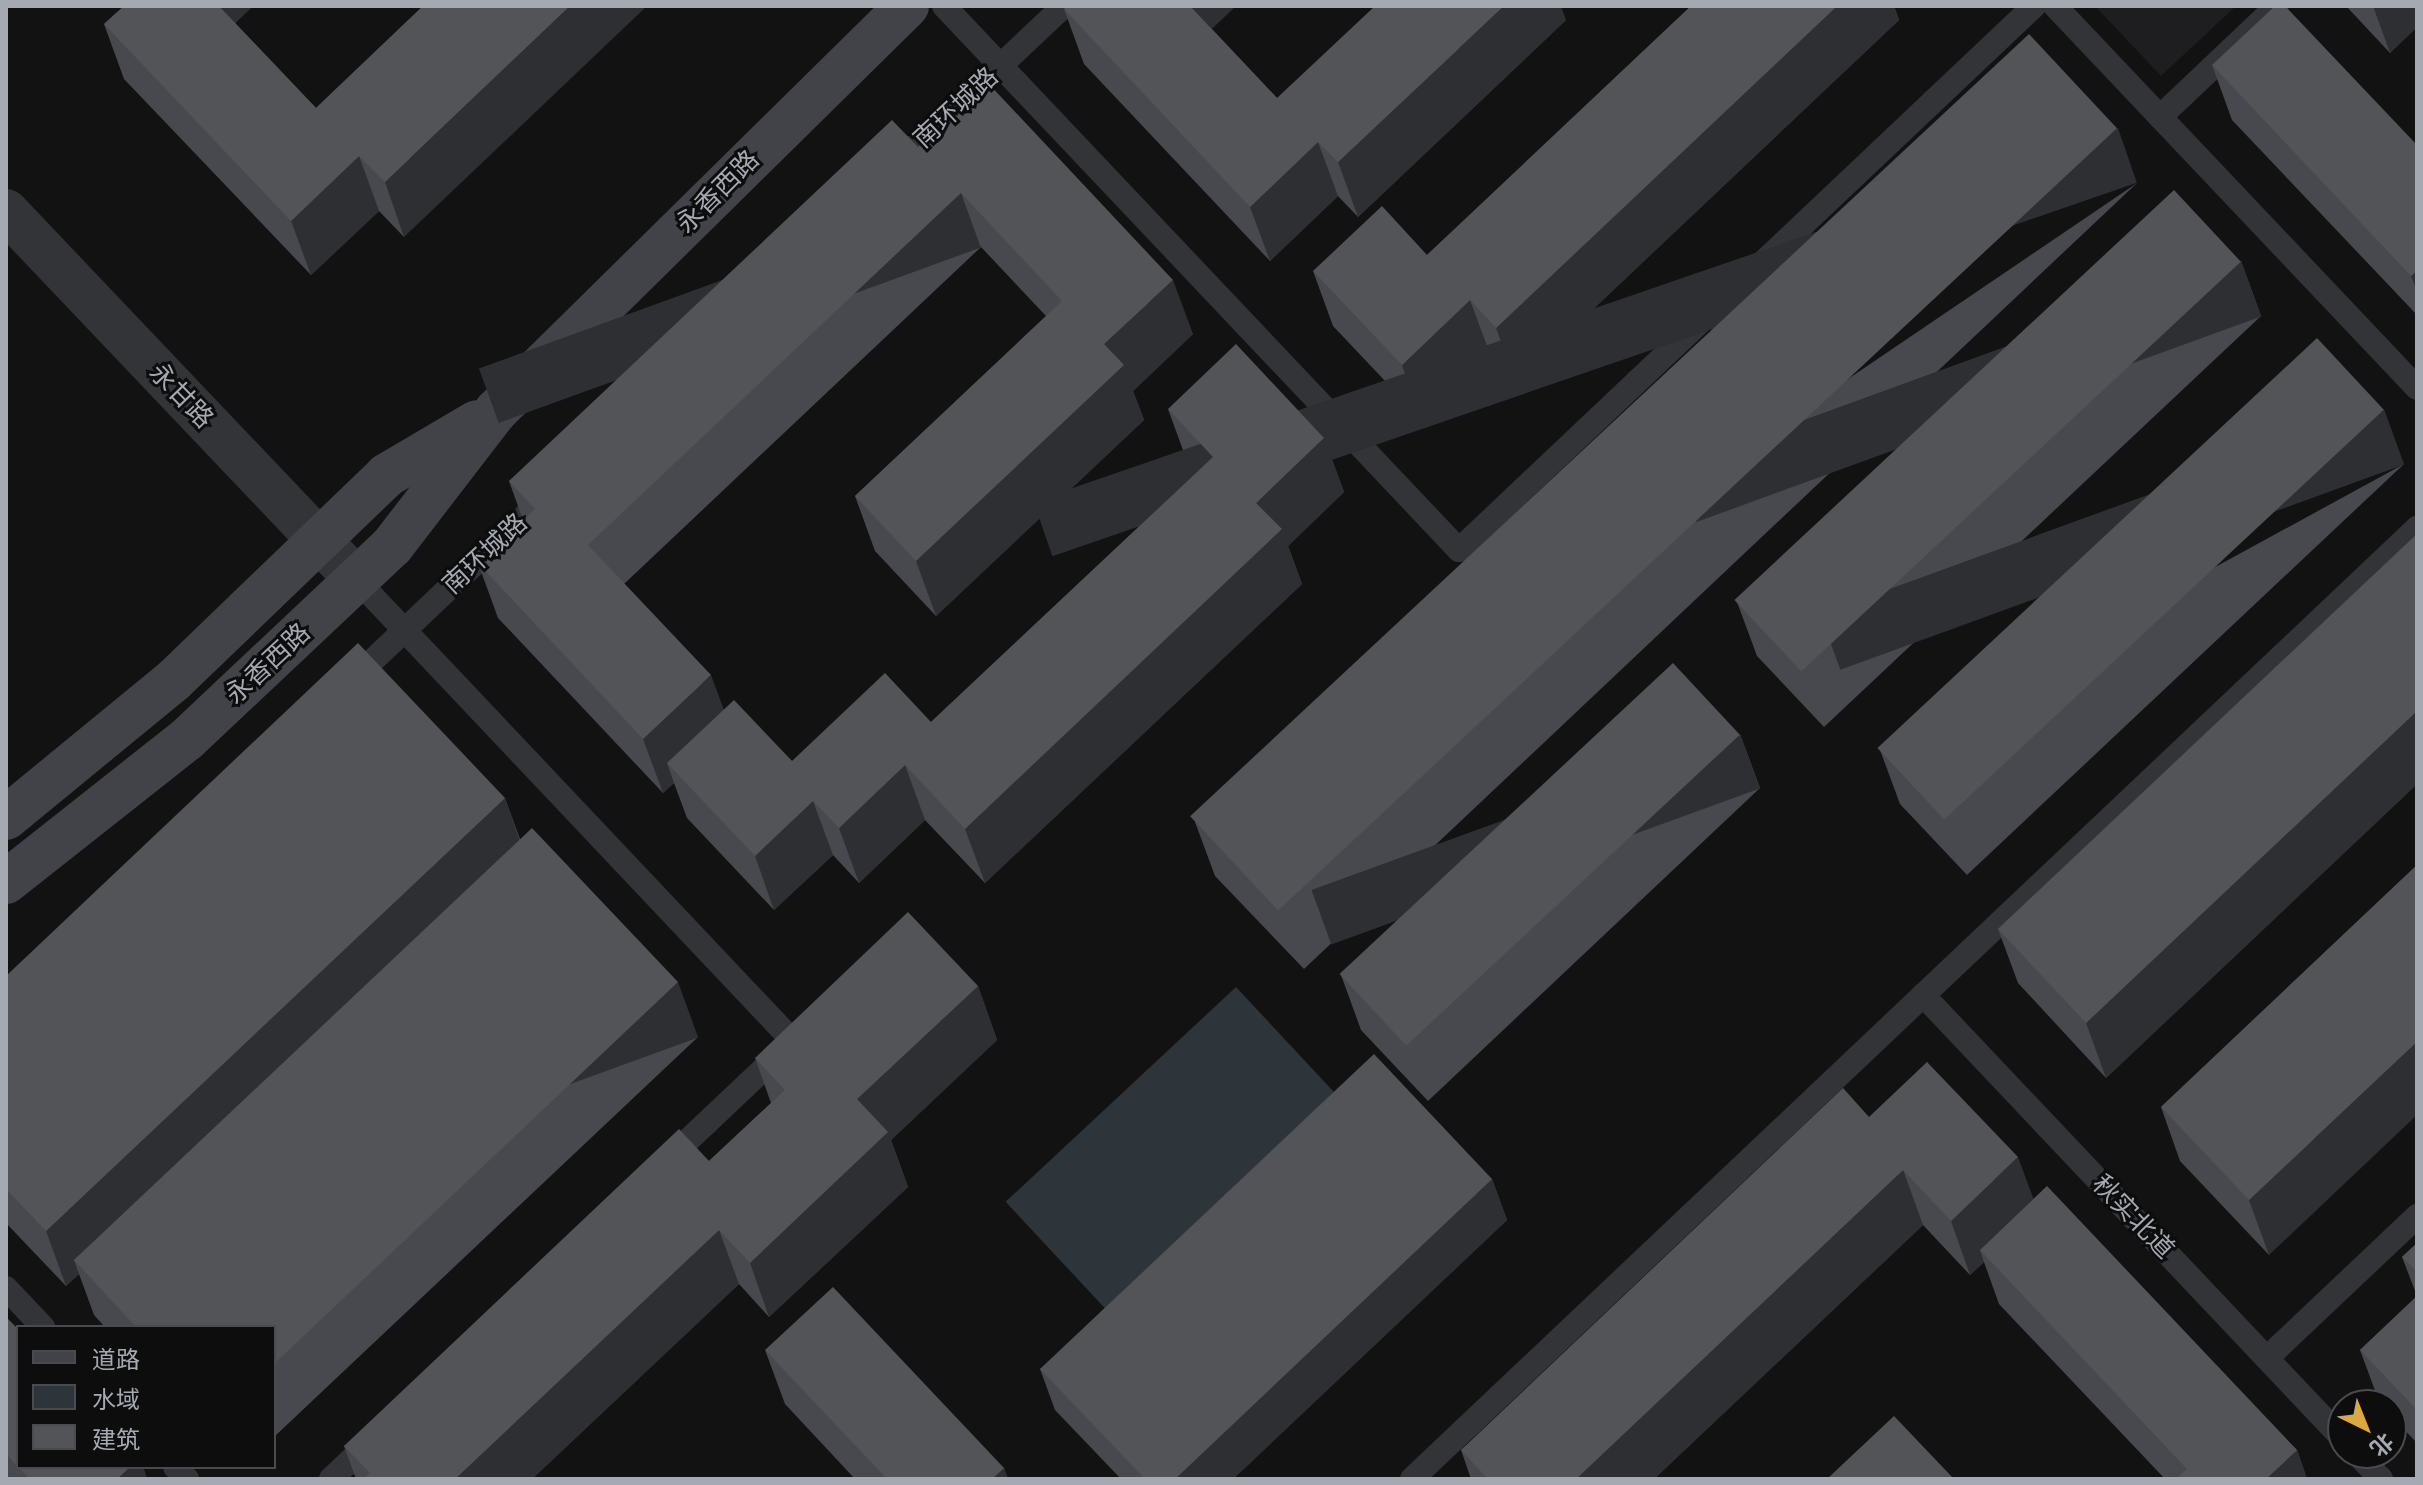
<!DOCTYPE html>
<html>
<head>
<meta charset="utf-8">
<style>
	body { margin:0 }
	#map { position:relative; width:2423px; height:1485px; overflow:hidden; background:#121213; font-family:"Space Grotesk","Noto Sans SC",sans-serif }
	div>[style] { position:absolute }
	.built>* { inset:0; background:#1e1e20 }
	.water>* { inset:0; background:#2d343a; transform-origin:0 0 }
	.service>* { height:24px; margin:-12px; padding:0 12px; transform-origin:12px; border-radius:12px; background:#333438 }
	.minor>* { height:44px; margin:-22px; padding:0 22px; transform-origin:22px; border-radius:22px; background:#333438 }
	.secondary>* { height:44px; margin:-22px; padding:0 22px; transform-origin:22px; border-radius:22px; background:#424348 }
	.wall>* { inset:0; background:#48494e }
	.shaded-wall>* { inset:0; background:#2e2f32; transform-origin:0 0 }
	.building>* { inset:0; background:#525458; transform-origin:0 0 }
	span { translate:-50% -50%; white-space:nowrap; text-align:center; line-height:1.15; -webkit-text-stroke:6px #0d0d0e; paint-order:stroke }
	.street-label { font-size:26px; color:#a5a9b2 }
	.frame { position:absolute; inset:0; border:8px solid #a5a9b2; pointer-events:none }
	.legend { position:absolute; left:16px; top:1325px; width:260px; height:144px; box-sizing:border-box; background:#0d0d0e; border:2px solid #4a4b50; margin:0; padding:10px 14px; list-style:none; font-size:24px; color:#a5a9b2 }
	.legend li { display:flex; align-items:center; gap:16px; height:40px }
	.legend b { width:40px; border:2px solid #4a4b50 }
	.north { position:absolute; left:2327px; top:1389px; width:80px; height:80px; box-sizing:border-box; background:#0d0d0e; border:2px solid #4a4b50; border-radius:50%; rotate:137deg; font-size:22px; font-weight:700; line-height:32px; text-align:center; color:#a5a9b2 }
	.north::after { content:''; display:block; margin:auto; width:28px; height:36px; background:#dca941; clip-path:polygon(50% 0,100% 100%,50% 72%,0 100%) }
</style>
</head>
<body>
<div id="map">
	<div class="built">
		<div style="clip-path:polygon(2095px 6px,2236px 6px,2161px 76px)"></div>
	</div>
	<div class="water">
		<div style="left:1236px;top:987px;width:160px;height:315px;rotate:47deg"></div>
	</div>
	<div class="service">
		<div style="left:944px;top:6px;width:749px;rotate:46.57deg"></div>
		<div style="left:1459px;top:550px;width:792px;rotate:-43.41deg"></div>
		<div style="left:2055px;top:6px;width:526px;rotate:46.54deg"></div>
		<div style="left:2160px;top:117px;width:161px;rotate:-43.5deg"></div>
		<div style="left:893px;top:167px;width:235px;rotate:-43.3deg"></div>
		<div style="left:357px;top:580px;width:635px;rotate:46.6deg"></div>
		<div style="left:793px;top:1041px;width:175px;rotate:136.6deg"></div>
		<div style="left:350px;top:682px;width:272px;rotate:-43.5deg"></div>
		<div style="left:1923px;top:995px;width:611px;rotate:46.59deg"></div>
		<div style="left:6px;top:1288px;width:54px;rotate:46.5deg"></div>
		<div style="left:2267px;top:1358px;width:207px;rotate:-43.4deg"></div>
		<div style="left:2356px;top:1453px;width:36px;rotate:46deg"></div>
		<div style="left:175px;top:1467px;width:17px;rotate:45deg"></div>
		<div style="left:331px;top:1479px;width:57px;rotate:-43.6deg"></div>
		<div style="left:1412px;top:1479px;width:1384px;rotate:-43.42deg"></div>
	</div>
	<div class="minor">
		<div style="left:6px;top:211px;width:509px;rotate:46.43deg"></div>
	</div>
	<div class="secondary">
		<div style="left:6px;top:818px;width:216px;rotate:-39.4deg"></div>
		<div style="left:173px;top:681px;width:297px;rotate:-43.9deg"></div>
		<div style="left:387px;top:475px;width:104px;rotate:-30.5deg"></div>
		<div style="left:6px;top:882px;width:229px;rotate:-38.3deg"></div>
		<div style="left:186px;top:740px;width:283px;rotate:-43.3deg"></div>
		<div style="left:392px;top:546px;width:170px;rotate:-52.4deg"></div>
		<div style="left:496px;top:411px;width:577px;rotate:-44.58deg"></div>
	</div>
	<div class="wall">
		<div style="clip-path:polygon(124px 6px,253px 6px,235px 23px,316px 108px,423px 6px,404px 237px,379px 211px,311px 275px,124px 79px,104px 24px)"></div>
		<div style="clip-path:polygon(1691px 6px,1894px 6px,1899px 20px,1516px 382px,1490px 354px,1421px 419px,1333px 326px,1313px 271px,1427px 255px)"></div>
		<div style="clip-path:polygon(2346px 6px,2417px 6px,2417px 27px,2390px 53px)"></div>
		<div style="clip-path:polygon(1064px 9px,1212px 29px,1277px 98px,1566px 20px,1358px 217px,1338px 196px,1270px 261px,1084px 64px)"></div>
		<div style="clip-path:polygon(2212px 65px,2417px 145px,2417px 315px,2232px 120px)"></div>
		<div style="clip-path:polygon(918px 147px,1193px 334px,1133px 391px,1144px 420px,936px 616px,875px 551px,855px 496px,1046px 316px,981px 247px,624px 584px,723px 710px,792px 761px,931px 722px,1196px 473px,1188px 464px,1168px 409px,1324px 438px,1344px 492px,1288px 546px,1302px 584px,985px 883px,925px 820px,859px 883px,833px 855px,774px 910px,687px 818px,674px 783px,663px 793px,498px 618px,478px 563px,523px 520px,509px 481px)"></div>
		<div style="clip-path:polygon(2137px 183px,1304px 969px,1215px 876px,1195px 822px)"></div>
		<div style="clip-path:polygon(2241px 261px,2261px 316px,1824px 727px,1757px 656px,1737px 602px)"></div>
		<div style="clip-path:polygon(2404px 464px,1967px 875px,1900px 804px,1880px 750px)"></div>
		<div style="clip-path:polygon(2417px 534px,2417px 784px,2106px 1078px,2018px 983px,1998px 929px)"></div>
		<div style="clip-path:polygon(1740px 734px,1760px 788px,1428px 1101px,1361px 1030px,1341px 975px)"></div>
		<div style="clip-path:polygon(505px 798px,520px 839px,698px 1037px,274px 1437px,274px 1327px,105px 1327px,94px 1315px,79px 1274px,66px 1286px,6px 1223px,6px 976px)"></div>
		<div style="clip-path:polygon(2417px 865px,2269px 1255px,2180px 1161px,2161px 1107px)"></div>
		<div style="clip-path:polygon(978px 986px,997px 1040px,891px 1140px,908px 1187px,769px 1317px,739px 1284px,532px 1479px,356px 1479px,344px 1446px,709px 1161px,771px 1103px,755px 1058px)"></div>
		<div style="clip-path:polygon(1869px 1117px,2033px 1199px,2297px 1450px,2307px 1479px,2165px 1479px,1999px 1304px,1984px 1262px,1970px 1275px,1923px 1225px,1654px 1479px,1471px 1479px,1461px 1450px)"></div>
		<div style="clip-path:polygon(1492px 1179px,1507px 1220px,1233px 1479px,1121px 1479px,1055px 1410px,1040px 1369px)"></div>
		<div style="clip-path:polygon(2417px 1243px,2417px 1443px,2391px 1416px,2391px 1405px,2380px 1404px,2360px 1350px,2417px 1296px,2402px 1257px)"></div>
		<div style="clip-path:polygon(6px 1317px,143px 1467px,147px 1479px,6px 1479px)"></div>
		<div style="clip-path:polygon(765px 1350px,1004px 1468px,1008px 1479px,855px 1479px,785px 1404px)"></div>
	</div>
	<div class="shaded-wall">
		<div style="clip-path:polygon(206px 6px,253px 6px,218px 39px)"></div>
		<div style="clip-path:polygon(570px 6px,647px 6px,404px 237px,385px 182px)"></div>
		<div style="clip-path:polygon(1181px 6px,1236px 6px,1195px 45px)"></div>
		<div style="clip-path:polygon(1504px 6px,1561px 6px,1566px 20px,1358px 217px,1338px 162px)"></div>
		<div style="clip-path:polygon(1837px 6px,1894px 6px,1899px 20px,1516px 382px,1496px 328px)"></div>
		<div style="clip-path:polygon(2373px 6px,2417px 6px,2417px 27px,2390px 53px)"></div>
		<div style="left:2118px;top:128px;width:58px;height:1147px;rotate:71deg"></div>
		<div style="clip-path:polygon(1318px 142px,1338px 196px,1270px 261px,1250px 207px)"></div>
		<div style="clip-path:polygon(359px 156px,379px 211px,311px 275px,291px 221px)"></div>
		<div style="left:961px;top:193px;width:58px;height:513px;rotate:70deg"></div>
		<div style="left:2241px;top:261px;width:59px;height:601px;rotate:70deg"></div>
		<div style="clip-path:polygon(2417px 271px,2417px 291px,2411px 276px)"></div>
		<div style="clip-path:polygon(1173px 280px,1193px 334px,1133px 391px,1144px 420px,936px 616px,916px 561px,1104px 344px)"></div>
		<div style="clip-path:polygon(1470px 300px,1490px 354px,1421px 419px,1402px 365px)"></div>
		<div style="left:2384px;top:409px;width:59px;height:600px;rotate:70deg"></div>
		<div style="clip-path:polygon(1324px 438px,1344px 492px,1288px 546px,1302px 584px,985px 883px,965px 829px,1256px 503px)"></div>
		<div style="clip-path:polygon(711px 675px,731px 729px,667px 763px,674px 783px,663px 793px,643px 739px)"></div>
		<div style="clip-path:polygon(2417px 711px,2417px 784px,2106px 1078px,2086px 1023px)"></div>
		<div style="left:1740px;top:734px;width:58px;height:456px;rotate:70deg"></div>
		<div style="clip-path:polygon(905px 765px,925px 820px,859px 883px,839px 828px)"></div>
		<div style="clip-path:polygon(505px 798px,524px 853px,74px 1260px,79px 1274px,66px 1286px,46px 1231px)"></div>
		<div style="clip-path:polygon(813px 801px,833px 855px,774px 910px,755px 856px)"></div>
		<div style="left:678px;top:982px;width:59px;height:556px;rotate:70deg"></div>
		<div style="clip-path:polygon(978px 986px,997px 1040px,891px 1140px,908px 1187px,769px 1317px,750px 1263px,857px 1099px)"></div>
		<div style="clip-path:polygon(2417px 1042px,2417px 1115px,2269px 1255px,2249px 1200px)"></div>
		<div style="clip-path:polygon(2018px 1157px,2038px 1211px,1980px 1250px,1984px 1262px,1970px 1275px,1951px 1221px)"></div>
		<div style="clip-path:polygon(1903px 1170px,1923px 1225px,1654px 1479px,1576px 1479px)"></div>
		<div style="clip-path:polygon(1492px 1179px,1507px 1220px,1233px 1479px,1175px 1479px)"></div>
		<div style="clip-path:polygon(719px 1230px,739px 1284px,532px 1479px,455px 1479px)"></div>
		<div style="clip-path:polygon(2297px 1450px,2307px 1479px,2266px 1479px)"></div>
		<div style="clip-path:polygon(130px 1467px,143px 1467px,147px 1479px,117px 1479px)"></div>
		<div style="clip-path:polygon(1004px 1468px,1008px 1479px,992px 1479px)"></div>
	</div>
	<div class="building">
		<div style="clip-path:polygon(124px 6px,219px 6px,316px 108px,423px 6px,570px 6px,385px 182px,359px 156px,291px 221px,104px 24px)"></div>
		<div style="clip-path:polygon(1067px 6px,1190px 6px,1277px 98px,1375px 6px,1504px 6px,1338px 162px,1318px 142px,1250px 207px,1064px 9px)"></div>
		<div style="clip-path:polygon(1691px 6px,1837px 6px,1496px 328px,1470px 300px,1402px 365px,1313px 271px,1382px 206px,1427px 255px)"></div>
		<div style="clip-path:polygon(2275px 6px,2285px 6px,2417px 145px,2417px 271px,2411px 276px,2212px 65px)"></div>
		<div style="left:2029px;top:34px;width:129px;height:1147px;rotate:47deg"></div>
		<div style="clip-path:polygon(987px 82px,1173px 280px,1104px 344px,1124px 365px,916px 561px,855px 496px,1062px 301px,961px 193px,588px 545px,711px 675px,643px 739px,478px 563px,535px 509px,509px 481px,892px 120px,918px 147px)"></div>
		<div style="left:2174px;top:190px;width:98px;height:601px;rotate:47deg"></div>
		<div style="left:2317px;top:338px;width:98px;height:601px;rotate:47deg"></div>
		<div style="clip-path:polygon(1236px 344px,1324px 438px,1256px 503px,1282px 529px,965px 829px,905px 765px,839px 828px,813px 801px,755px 856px,667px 763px,734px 700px,792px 761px,885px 673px,931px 722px,1213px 457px,1168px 409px)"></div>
		<div style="clip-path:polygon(2417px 534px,2417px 711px,2086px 1023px,1998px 929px)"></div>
		<div style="clip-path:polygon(358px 643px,505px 798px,46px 1231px,6px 1189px,6px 976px)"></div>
		<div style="left:1673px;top:663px;width:98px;height:456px;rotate:47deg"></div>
		<div style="clip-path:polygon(532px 828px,678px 982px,274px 1364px,274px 1327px,136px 1327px,74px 1260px)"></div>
		<div style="clip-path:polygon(2417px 865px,2417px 1042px,2249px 1200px,2161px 1107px)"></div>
		<div style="clip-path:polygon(908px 912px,978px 986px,857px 1099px,888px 1132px,750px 1263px,719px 1230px,455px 1479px,363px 1479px,370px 1473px,344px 1446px,679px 1129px,709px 1161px,785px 1090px,755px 1058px)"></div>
		<div style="clip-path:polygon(1374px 1054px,1492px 1179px,1175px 1479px,1145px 1479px,1040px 1369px)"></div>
		<div style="clip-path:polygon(1927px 1062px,2018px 1157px,1951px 1221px,1903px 1170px,1576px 1479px,1484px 1479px,1486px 1477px,1461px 1450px,1843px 1088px,1869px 1117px)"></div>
		<div style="clip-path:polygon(2047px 1186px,2297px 1450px,2266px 1479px,2176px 1479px,2187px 1469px,1980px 1250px)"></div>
		<div style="clip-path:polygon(2417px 1243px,2417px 1272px,2402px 1257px)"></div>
		<div style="clip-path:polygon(833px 1287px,1004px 1468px,992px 1479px,887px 1479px,765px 1350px)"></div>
		<div style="clip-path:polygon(2417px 1296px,2417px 1410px,2360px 1350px)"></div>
		<div style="clip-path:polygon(6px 1317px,18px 1329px,18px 1467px,6px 1454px)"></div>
		<div style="clip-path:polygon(1894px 1416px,1954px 1479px,1827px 1479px)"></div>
		<div style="clip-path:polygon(18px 1467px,130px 1467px,117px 1479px,30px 1479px)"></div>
	</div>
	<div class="street-label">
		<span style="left:956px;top:108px;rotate:-43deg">南环城路</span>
		<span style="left:718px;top:192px;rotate:-45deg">永香西路</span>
		<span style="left:181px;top:396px;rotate:46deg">永甘路</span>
		<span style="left:485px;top:554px;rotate:-43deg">南环城路</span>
		<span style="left:268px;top:664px;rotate:-43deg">永香西路</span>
		<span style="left:2133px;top:1217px;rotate:46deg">秋实北道</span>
	</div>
	<div class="frame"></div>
	<ul class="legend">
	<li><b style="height:10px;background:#424348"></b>道路</li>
	<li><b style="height:22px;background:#2d343a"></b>水域</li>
	<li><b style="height:22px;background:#525458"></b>建筑</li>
	</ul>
	<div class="north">北</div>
</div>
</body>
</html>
